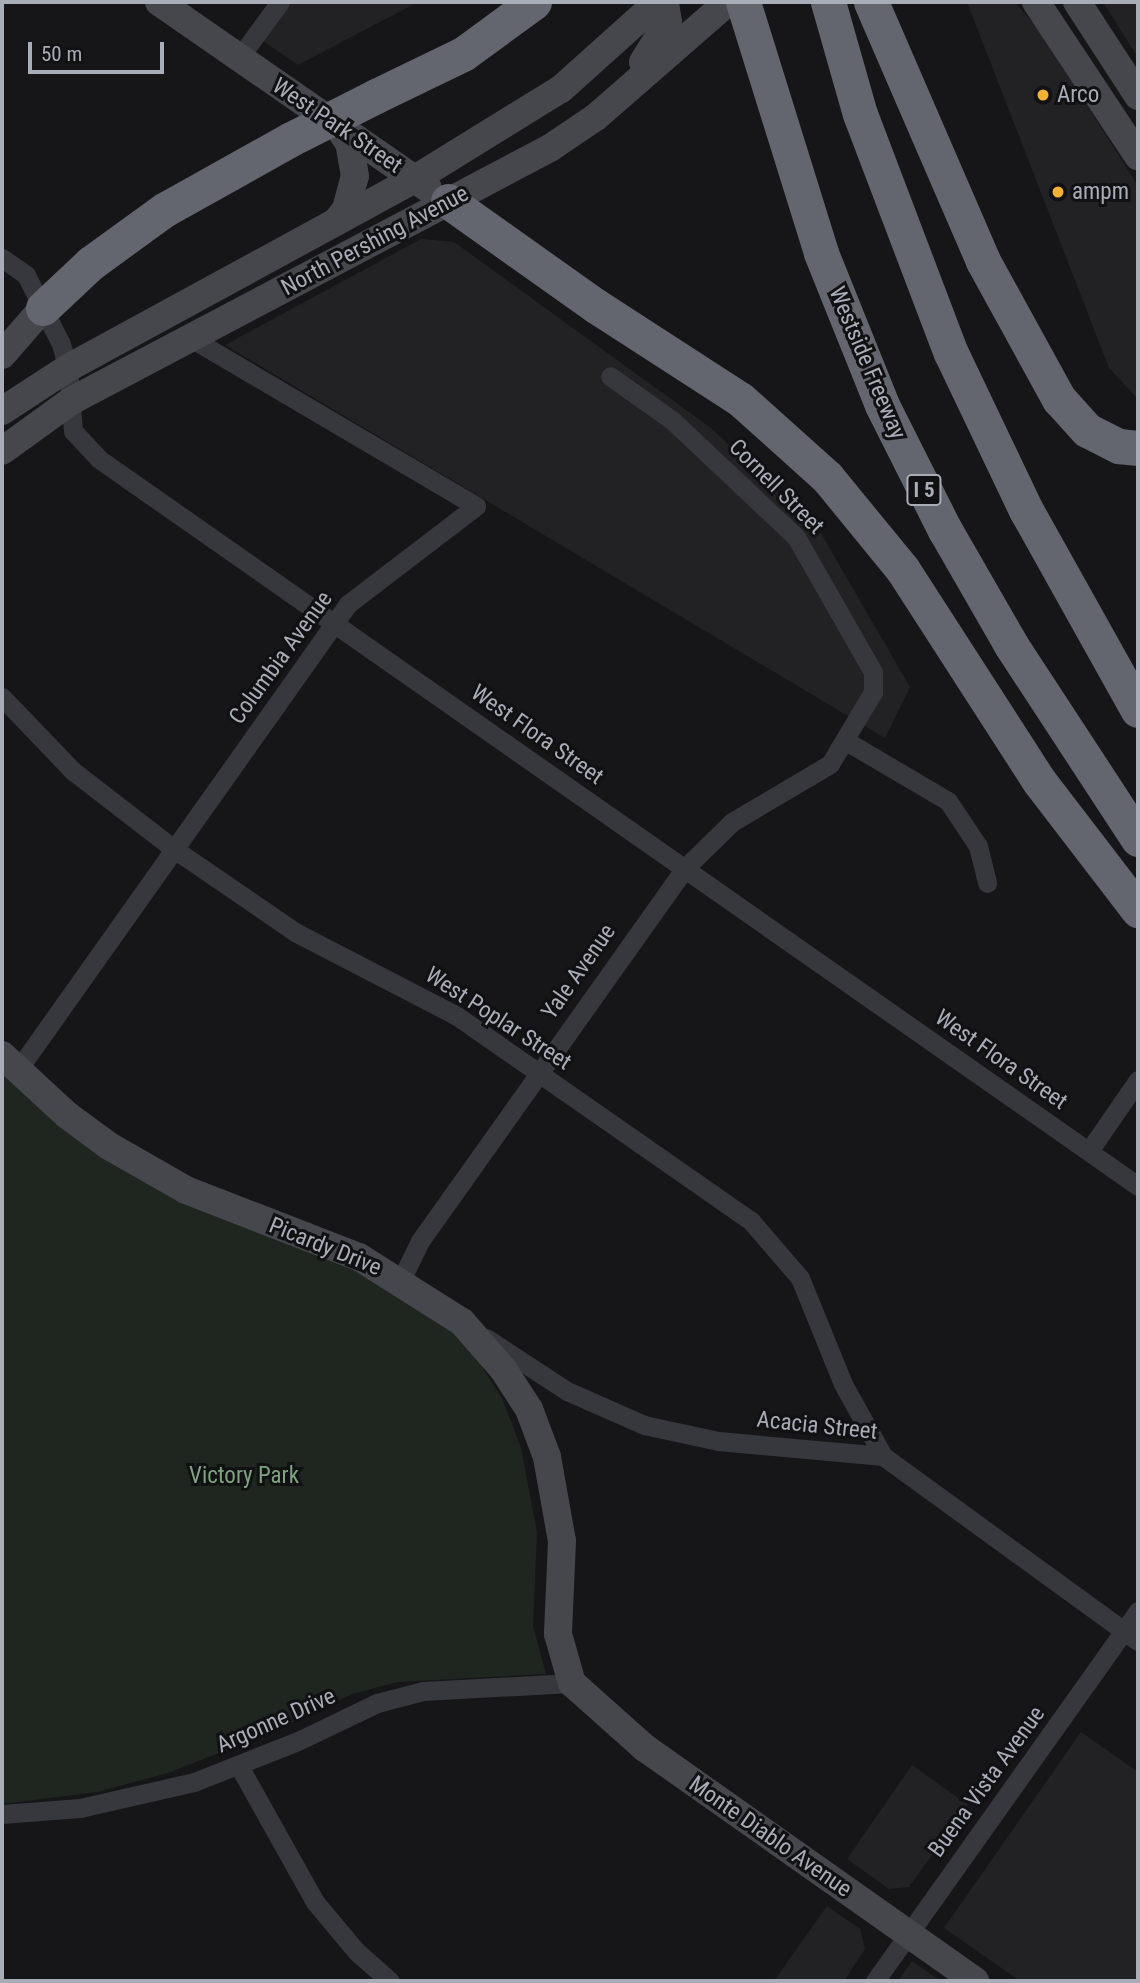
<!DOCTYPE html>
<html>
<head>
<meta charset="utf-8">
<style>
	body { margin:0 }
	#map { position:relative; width:1140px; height:1983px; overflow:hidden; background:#161618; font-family:"Roboto Condensed",sans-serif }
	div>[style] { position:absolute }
	.built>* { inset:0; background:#222225 }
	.green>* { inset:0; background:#1e261f }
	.street>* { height:19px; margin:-9.5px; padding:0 9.5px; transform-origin:9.5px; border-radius:9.5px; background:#37383d }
	.secondary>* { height:28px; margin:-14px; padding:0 14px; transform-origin:14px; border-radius:14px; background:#45474d }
	.highway>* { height:35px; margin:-17.5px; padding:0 17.5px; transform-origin:17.5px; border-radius:17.5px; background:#63666e }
	.highway-bridge>* { height:35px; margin:-17.5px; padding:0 17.5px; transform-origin:17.5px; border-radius:17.5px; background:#63666e }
	.dots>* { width:19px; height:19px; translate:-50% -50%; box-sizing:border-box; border:4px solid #111113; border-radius:50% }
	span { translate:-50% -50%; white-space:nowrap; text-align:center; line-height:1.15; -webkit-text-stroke:6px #111113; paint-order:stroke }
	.shield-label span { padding:2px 5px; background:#111113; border:2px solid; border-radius:5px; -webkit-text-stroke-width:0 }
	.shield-label { font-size:21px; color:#a8adb8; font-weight:700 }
	.poi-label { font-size:23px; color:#a8adb8 }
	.left { translate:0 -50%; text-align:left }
	.street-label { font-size:23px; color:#a8adb8 }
	.park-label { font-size:23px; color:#7fa381 }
	.frame { position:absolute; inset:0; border:4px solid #a8adb8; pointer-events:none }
	.scale { position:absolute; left:28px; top:42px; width:136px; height:32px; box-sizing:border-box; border:4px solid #a8adb8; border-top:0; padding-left:9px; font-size:21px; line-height:24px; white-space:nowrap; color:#a8adb8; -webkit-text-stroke:5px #111113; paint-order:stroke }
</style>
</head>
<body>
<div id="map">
	<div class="built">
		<div style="clip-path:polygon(279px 2px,418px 2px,298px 65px,256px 36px)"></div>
		<div style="clip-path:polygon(967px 2px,1015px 2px,1042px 34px,1138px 186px,1138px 399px,1109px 368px)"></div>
		<div style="clip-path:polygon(1103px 2px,1138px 2px,1138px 58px)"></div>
		<div style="clip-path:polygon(421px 239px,454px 242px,711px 428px,819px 530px,910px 687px,885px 738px,225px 345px)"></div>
		<div style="clip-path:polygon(1081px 1732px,1138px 1772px,1138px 1981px,1020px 1981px,944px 1928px)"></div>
		<div style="clip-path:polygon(912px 1765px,968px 1805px,909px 1887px,889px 1889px,847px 1859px)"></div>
		<div style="clip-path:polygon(827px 1906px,860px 1929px,865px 1949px,844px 1981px,774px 1981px)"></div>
		<div style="clip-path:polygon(912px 1961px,941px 1981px,898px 1981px)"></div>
	</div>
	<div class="green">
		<div style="clip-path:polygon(2px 1071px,41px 1106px,334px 1248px,437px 1313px,478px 1360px,503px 1400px,521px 1448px,537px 1532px,533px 1626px,546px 1674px,398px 1682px,352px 1694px,272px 1732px,168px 1773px,97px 1792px,2px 1804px)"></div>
	</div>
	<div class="street">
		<div style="left:239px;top:58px;width:69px;rotate:-53.8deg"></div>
		<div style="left:2px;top:258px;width:29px;rotate:35deg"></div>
		<div style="left:26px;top:275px;width:77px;rotate:63.1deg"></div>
		<div style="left:61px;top:344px;width:25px;rotate:74deg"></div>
		<div style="left:68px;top:368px;width:63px;rotate:85.5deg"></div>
		<div style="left:73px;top:431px;width:38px;rotate:47deg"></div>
		<div style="left:99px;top:459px;width:1268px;rotate:34.98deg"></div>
		<div style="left:2px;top:697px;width:103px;rotate:46.2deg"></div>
		<div style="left:73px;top:771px;width:128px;rotate:37.7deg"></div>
		<div style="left:174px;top:849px;width:147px;rotate:34.4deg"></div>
		<div style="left:295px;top:932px;width:182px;rotate:27.4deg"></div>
		<div style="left:457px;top:1016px;width:358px;rotate:34.9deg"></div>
		<div style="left:751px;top:1221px;width:75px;rotate:49.3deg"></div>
		<div style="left:800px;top:1278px;width:114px;rotate:67.9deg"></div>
		<div style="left:843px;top:1384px;width:82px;rotate:60.9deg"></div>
		<div style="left:846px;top:741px;width:118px;rotate:30.5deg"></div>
		<div style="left:948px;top:801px;width:54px;rotate:56.3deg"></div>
		<div style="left:978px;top:846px;width:38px;rotate:76deg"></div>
		<div style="left:17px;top:1071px;width:572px;rotate:-54.67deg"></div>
		<div style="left:348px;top:604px;width:161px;rotate:-37.4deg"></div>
		<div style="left:476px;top:506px;width:329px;rotate:-149.5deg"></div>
		<div style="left:1089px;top:1151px;width:86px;rotate:-55.4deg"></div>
		<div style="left:401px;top:1280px;width:43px;rotate:-64deg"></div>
		<div style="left:420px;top:1241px;width:456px;rotate:-54.6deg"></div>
		<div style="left:684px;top:869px;width:67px;rotate:-44.4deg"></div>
		<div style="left:732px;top:822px;width:114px;rotate:-30.6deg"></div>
		<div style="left:830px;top:764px;width:84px;rotate:-59.2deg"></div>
		<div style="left:873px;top:692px;width:20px;rotate:-90deg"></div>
		<div style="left:873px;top:672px;width:155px;rotate:-119.7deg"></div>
		<div style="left:796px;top:537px;width:169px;rotate:-136.7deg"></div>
		<div style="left:673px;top:421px;width:77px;rotate:-144.5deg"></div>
		<div style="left:486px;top:1338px;width:97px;rotate:33.2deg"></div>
		<div style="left:567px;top:1391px;width:84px;rotate:23.8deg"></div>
		<div style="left:644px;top:1425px;width:76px;rotate:12.2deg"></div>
		<div style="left:718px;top:1441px;width:166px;rotate:5.2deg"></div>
		<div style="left:883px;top:1456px;width:315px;rotate:36deg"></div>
		<div style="left:239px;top:1766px;width:156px;rotate:60.8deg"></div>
		<div style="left:315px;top:1902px;width:65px;rotate:50deg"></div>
		<div style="left:357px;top:1952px;width:44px;rotate:41.3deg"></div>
		<div style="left:2px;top:1814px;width:78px;rotate:-4.4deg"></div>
		<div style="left:80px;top:1808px;width:117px;rotate:-12.8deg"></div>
		<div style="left:194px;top:1782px;width:112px;rotate:-21.5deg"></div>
		<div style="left:298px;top:1741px;width:88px;rotate:-25.7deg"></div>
		<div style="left:377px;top:1703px;width:48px;rotate:-14.6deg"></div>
		<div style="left:423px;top:1691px;width:149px;rotate:-3.1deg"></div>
		<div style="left:875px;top:1981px;width:454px;rotate:-54.6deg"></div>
	</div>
	<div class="secondary">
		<div style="left:159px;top:2px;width:327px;rotate:34.7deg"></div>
		<div style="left:1036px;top:2px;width:185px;rotate:56.5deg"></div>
		<div style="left:1077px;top:2px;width:112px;rotate:57deg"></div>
		<div style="left:643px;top:62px;width:47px;rotate:-58deg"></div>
		<div style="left:668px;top:22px;width:20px;rotate:-99deg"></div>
		<div style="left:336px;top:222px;width:16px;rotate:-52deg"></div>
		<div style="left:346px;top:209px;width:34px;rotate:-75deg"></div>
		<div style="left:355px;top:176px;width:34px;rotate:-100deg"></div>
		<div style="left:349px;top:143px;width:18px;rotate:-124deg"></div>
		<div style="left:2px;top:355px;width:62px;rotate:-48.9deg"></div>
		<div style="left:2px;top:411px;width:79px;rotate:-33.1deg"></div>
		<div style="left:68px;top:368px;width:395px;rotate:-28.6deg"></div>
		<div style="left:415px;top:179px;width:172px;rotate:-31.7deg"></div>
		<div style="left:561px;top:89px;width:130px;rotate:-41.9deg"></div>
		<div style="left:2px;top:451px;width:85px;rotate:-35.9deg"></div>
		<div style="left:71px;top:401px;width:542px;rotate:-27.84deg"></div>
		<div style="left:550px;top:148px;width:55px;rotate:-34deg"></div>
		<div style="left:596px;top:117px;width:175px;rotate:-41.1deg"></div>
		<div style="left:2px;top:1055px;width:88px;rotate:42.7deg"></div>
		<div style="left:67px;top:1115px;width:52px;rotate:36.4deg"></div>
		<div style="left:109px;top:1146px;width:89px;rotate:29.7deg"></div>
		<div style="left:186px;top:1190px;width:186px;rotate:21.2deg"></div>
		<div style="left:359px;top:1257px;width:122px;rotate:32.3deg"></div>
		<div style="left:462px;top:1322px;width:62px;rotate:48.9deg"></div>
		<div style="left:503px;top:1369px;width:48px;rotate:57deg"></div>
		<div style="left:529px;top:1409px;width:51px;rotate:69.4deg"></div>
		<div style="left:547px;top:1457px;width:85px;rotate:79.9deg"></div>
		<div style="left:562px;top:1541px;width:93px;rotate:92.5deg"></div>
		<div style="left:558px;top:1634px;width:51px;rotate:74.1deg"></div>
		<div style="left:572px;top:1683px;width:98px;rotate:41.7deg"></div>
		<div style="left:645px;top:1748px;width:404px;rotate:35.2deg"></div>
	</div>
	<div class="highway">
		<div style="left:743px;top:2px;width:263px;rotate:72.7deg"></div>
		<div style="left:821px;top:253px;width:164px;rotate:68.1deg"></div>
		<div style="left:882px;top:405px;width:140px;rotate:63.3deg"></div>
		<div style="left:945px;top:530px;width:133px;rotate:60.1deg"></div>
		<div style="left:1011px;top:645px;width:232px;rotate:56.8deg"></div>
		<div style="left:828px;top:2px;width:116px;rotate:74.1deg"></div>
		<div style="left:860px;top:114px;width:256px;rotate:69.2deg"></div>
		<div style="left:951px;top:353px;width:174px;rotate:64.5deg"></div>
		<div style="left:1026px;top:510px;width:229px;rotate:60.8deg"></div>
		<div style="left:871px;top:2px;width:282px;rotate:66.6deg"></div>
		<div style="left:983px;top:261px;width:158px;rotate:61.2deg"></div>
		<div style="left:1059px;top:399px;width:42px;rotate:47.9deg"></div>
		<div style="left:1087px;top:430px;width:36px;rotate:27deg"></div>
		<div style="left:1119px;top:446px;width:19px;rotate:6deg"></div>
		<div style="left:376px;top:96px;width:97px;rotate:-25.8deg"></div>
		<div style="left:463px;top:54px;width:88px;rotate:-36.2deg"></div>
		<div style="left:448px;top:201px;width:181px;rotate:35.4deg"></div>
		<div style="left:596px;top:306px;width:171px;rotate:32.9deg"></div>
		<div style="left:740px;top:399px;width:117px;rotate:41.9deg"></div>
		<div style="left:827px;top:477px;width:120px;rotate:50.7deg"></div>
		<div style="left:903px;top:570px;width:251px;rotate:57.2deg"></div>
		<div style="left:1039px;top:781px;width:163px;rotate:52.5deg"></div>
		<div style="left:43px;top:308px;width:66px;rotate:-43.2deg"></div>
		<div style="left:91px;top:263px;width:90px;rotate:-36deg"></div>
		<div style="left:164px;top:210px;width:145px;rotate:-29.2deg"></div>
	</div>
	<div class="highway-bridge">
		<div style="left:291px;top:139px;width:95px;rotate:-26.8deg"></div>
	</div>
	<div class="dots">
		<div style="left:1043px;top:95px;background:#f2b134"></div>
		<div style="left:1058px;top:192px;background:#f2b134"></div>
	</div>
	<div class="shield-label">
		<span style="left:924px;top:490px">I 5</span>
	</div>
	<div class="poi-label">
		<span class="left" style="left:1057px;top:95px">Arco</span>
		<span class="left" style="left:1072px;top:192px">ampm</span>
	</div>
	<div class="street-label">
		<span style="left:337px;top:126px;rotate:34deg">West Park Street</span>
		<span style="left:375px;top:241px;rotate:-28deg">North Pershing Avenue</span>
		<span style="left:867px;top:363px;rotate:67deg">Westside Freeway</span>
		<span style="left:776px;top:487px;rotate:45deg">Cornell Street</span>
		<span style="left:281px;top:658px;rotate:-54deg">Columbia Avenue</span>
		<span style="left:537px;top:735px;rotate:35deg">West Flora Street</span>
		<span style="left:579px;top:972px;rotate:-55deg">Yale Avenue</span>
		<span style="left:498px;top:1019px;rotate:33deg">West Poplar Street</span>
		<span style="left:1001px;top:1060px;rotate:35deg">West Flora Street</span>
		<span style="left:325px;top:1247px;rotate:22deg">Picardy Drive</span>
		<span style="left:817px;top:1426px;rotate:6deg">Acacia Street</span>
		<span style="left:276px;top:1721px;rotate:-24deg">Argonne Drive</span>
		<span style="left:987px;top:1782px;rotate:-54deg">Buena Vista Avenue</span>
		<span style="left:770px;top:1837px;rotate:35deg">Monte Diablo Avenue</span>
	</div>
	<div class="park-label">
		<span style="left:244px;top:1476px">Victory Park</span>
	</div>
	<div class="frame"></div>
	<div class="scale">50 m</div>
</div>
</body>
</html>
